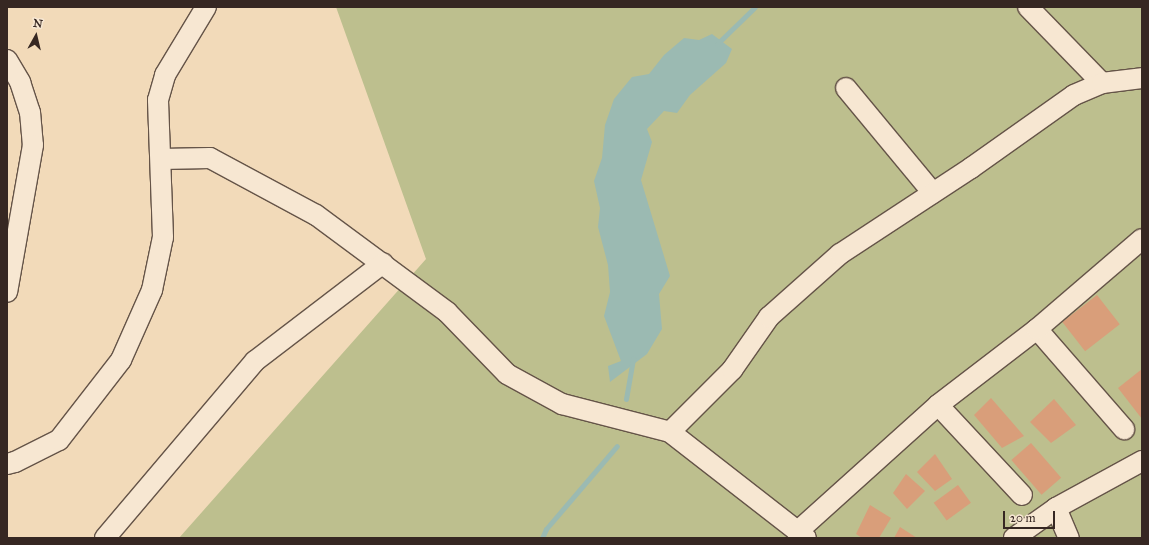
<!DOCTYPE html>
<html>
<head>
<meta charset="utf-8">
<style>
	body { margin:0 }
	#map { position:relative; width:1149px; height:545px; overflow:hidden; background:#f2dab9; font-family:"IM FELL Great Primer",serif }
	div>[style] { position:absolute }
	.green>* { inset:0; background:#bdbf8e }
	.water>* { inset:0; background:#9bbab2 }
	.stream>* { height:5px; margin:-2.5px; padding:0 2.5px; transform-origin:2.5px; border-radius:2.5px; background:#9bbab2 }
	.building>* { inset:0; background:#d99e7a; transform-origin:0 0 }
	.roads { filter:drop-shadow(1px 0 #655448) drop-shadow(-1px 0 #655448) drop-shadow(0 1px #655448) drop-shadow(0 -1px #655448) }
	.minor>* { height:20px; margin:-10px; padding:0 10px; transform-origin:10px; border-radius:10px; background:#f7e7d2 }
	span { translate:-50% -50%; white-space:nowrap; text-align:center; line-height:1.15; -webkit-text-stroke:3.5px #f7e7d2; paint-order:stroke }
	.frame { position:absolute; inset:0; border:8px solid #362722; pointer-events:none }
	.north { position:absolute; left:16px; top:16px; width:40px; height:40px; -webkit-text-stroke:3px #f7e7d2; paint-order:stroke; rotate:8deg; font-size:11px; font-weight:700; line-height:16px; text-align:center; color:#362722 }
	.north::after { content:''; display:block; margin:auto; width:14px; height:18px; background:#362722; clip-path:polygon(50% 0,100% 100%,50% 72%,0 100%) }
	.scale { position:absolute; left:1003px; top:511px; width:52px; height:18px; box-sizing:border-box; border:2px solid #362722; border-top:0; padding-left:5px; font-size:12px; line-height:14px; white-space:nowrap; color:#362722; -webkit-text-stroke:3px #f7e7d2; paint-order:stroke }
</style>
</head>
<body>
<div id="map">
	<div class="green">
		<div style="clip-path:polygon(336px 7px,1142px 7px,1142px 538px,179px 538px,426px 259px)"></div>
	</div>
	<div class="water">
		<div style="clip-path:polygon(712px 34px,732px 49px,726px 63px,690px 95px,677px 113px,664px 111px,647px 129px,652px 142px,641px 180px,670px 276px,659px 294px,662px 329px,647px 354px,610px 382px,608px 366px,621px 361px,604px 316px,610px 292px,608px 265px,598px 227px,600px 208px,594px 181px,602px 158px,605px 125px,614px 99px,632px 77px,649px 74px,664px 55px,684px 38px,699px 40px)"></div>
	</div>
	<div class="stream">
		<div style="left:717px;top:44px;width:53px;rotate:-44.2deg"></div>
		<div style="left:626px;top:399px;width:41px;rotate:-80.1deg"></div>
		<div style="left:542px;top:538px;width:10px;rotate:-66deg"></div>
		<div style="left:546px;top:529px;width:109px;rotate:-49.5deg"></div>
	</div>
	<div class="building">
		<div style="left:1097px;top:295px;width:37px;height:44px;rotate:52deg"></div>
		<div style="clip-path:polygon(1142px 369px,1142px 419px,1118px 388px)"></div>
		<div style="clip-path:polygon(991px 398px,1024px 436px,1002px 448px,974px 415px)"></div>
		<div style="clip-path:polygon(1054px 399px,1076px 425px,1051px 443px,1030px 422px)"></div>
		<div style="left:1031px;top:443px;width:46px;height:26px;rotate:49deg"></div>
		<div style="clip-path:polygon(935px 454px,952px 479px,935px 491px,917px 472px)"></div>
		<div style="clip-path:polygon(906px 474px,925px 491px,907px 509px,893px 493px)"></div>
		<div style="left:958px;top:485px;width:22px;height:30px;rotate:54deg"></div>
		<div style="clip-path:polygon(870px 505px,891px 518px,879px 538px,862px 538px,856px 534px)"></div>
		<div style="clip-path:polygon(900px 527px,917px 538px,894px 538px)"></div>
	</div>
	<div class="roads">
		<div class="minor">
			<div style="left:1028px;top:7px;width:106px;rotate:45.8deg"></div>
			<div style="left:7px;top:60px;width:26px;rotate:59deg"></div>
			<div style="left:20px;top:82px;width:32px;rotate:72deg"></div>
			<div style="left:30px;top:112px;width:33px;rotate:85deg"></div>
			<div style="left:33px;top:145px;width:149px;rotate:100deg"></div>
			<div style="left:846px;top:88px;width:136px;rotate:50.4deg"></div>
			<div style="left:161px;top:159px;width:49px;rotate:-1.2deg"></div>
			<div style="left:210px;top:158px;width:120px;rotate:28.3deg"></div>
			<div style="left:316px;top:215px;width:163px;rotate:36.5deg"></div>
			<div style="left:447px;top:312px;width:86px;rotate:45.9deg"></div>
			<div style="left:507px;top:374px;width:63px;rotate:28.6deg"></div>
			<div style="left:562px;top:404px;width:112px;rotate:14.5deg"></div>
			<div style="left:670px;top:432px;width:172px;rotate:37.9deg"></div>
			<div style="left:1037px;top:329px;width:133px;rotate:49deg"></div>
			<div style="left:938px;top:405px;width:123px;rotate:47deg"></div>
			<div style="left:670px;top:432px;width:88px;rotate:-45deg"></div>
			<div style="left:732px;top:370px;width:65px;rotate:-55.1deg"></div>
			<div style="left:769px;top:317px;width:95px;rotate:-41.6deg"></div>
			<div style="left:840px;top:254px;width:157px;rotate:-33.3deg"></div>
			<div style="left:971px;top:168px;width:126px;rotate:-35.3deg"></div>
			<div style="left:1074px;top:95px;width:30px;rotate:-23deg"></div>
			<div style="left:1102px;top:83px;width:40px;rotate:-7.1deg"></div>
			<div style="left:7px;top:464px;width:8px;rotate:-14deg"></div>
			<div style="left:15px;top:462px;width:49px;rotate:-26.6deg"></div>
			<div style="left:59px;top:440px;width:101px;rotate:-52.2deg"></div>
			<div style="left:121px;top:360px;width:77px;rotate:-66.1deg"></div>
			<div style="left:152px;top:290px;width:54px;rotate:-78.3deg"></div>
			<div style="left:163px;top:237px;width:137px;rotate:-92.1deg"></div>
			<div style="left:158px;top:100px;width:26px;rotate:-74deg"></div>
			<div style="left:165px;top:75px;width:79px;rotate:-58.9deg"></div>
			<div style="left:1056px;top:508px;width:33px;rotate:67deg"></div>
			<div style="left:797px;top:532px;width:190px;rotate:-42deg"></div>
			<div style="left:938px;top:405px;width:125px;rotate:-37.5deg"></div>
			<div style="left:1037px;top:329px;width:138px;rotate:-40.6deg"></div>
			<div style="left:105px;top:538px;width:232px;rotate:-49.7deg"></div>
			<div style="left:255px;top:361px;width:161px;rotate:-37.4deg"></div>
			<div style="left:1014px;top:538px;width:52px;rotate:-35.5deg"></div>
			<div style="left:1056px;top:508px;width:98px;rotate:-28.7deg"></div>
		</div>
	</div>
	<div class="frame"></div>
	<div class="north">N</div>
	<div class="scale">20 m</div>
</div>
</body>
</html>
